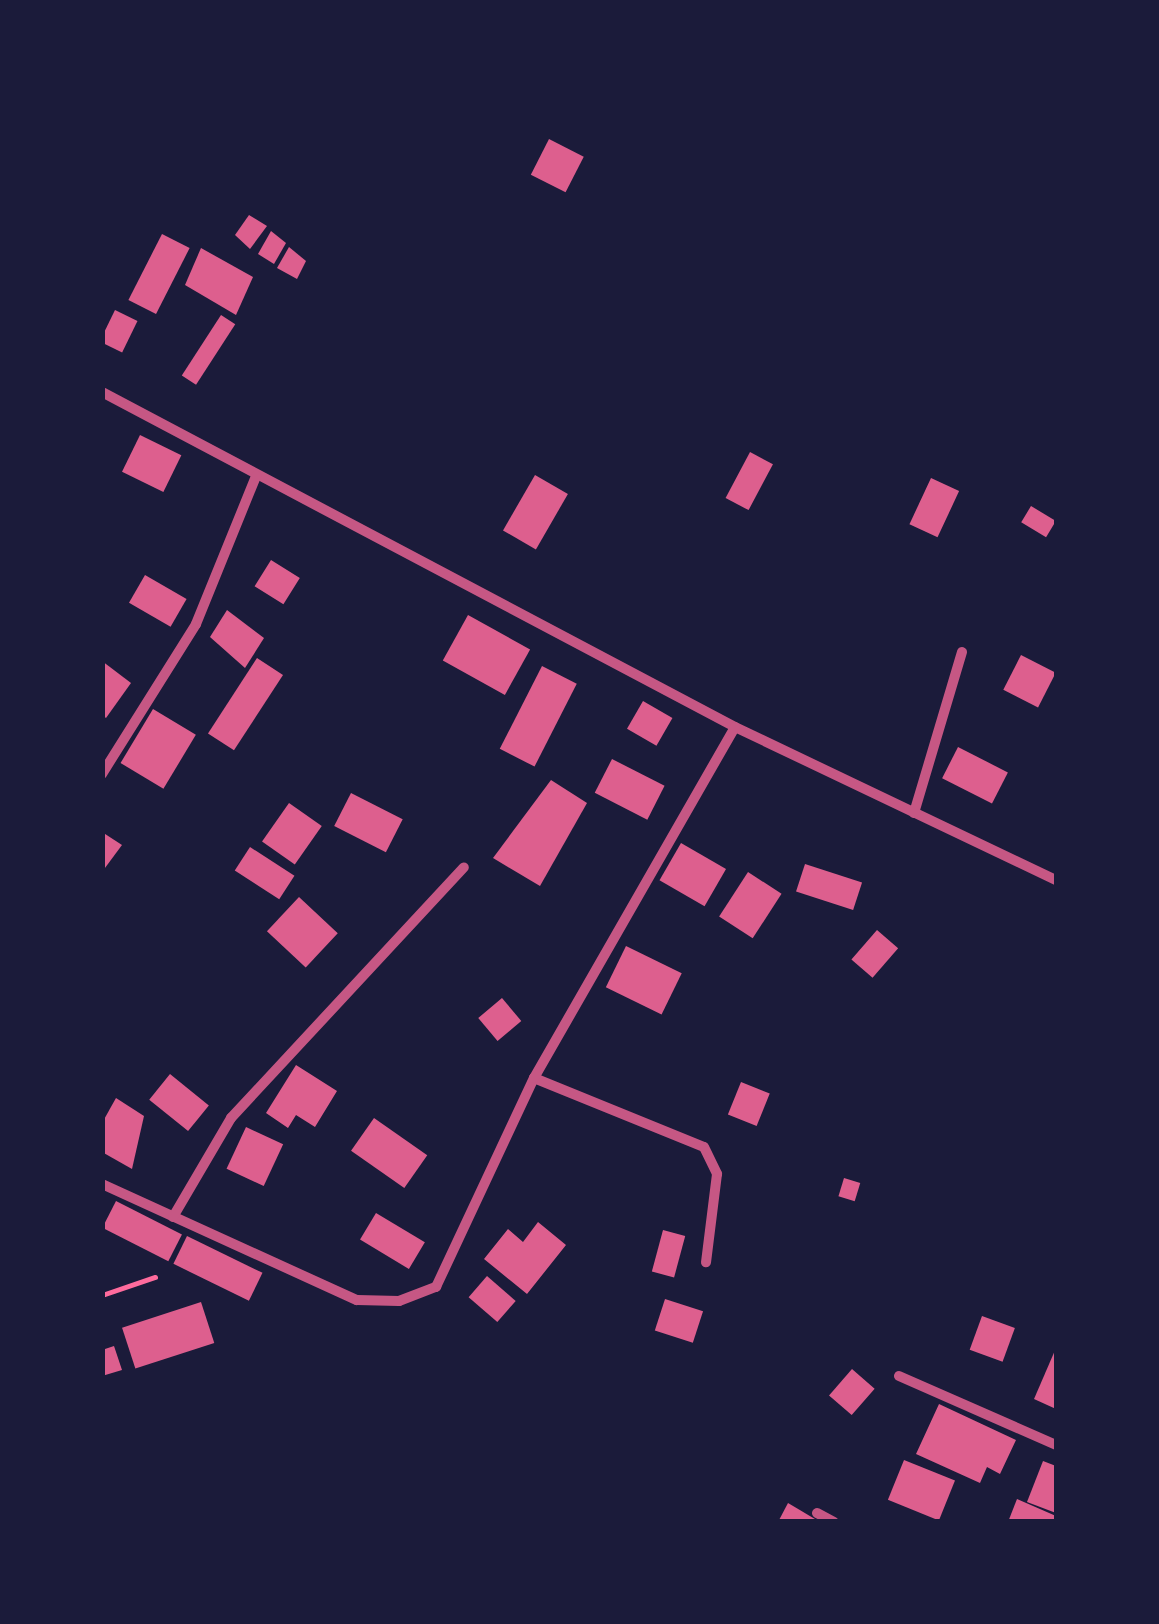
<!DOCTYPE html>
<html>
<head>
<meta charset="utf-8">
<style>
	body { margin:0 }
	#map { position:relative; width:1159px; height:1624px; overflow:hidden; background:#1b1b3a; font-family:Jost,sans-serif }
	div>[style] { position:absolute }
	.building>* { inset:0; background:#dd5f8e; transform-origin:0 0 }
	.path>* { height:5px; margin:-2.5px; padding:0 2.5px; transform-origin:2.5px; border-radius:2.5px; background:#ff6b9d }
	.minor>* { height:10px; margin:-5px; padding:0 5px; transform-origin:5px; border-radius:5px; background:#c65784 }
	span { translate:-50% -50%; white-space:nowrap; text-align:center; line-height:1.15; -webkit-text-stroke:10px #1b1b3a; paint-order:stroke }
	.frame { position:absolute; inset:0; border:105px solid #1b1b3a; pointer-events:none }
</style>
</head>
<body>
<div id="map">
	<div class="building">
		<div style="left:549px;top:139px;width:39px;height:40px;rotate:27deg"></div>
		<div style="clip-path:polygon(249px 215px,267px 226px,250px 249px,235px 235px)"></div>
		<div style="clip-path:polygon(271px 231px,286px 243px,274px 264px,258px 254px)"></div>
		<div style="left:162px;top:234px;width:31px;height:74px;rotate:27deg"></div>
		<div style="clip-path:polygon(289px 247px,306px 261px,297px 279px,277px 268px)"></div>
		<div style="clip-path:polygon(201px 248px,253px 277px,236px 315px,185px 285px)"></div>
		<div style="left:115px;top:310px;width:25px;height:35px;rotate:26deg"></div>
		<div style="left:221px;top:315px;width:17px;height:72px;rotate:33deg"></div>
		<div style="left:140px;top:435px;width:46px;height:41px;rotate:26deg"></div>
		<div style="left:750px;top:452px;width:26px;height:52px;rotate:28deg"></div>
		<div style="left:535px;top:475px;width:38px;height:64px;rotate:30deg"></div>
		<div style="left:931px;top:478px;width:31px;height:51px;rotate:25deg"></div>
		<div style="left:1031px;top:506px;width:29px;height:19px;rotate:31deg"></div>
		<div style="left:271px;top:560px;width:34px;height:31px;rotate:32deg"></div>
		<div style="left:145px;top:575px;width:48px;height:32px;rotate:30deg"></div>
		<div style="clip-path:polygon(227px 610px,264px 638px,245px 668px,210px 637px)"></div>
		<div style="left:468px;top:615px;width:71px;height:52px;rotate:29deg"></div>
		<div style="left:1021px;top:655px;width:39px;height:39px;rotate:27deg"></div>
		<div style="left:257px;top:658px;width:31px;height:90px;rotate:33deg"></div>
		<div style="clip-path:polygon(102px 661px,131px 683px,106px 718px,102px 715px)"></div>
		<div style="left:542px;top:666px;width:39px;height:93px;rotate:27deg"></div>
		<div style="left:643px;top:701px;width:34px;height:32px;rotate:30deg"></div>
		<div style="left:153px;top:709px;width:50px;height:63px;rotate:31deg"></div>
		<div style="left:958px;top:747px;width:56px;height:35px;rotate:27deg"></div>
		<div style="left:612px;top:759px;width:59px;height:38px;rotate:27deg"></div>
		<div style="clip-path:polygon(551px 780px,587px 803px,540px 886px,493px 858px)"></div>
		<div style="left:351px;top:793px;width:58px;height:37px;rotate:27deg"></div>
		<div style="left:289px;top:803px;width:40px;height:47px;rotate:35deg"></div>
		<div style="clip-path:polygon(102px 832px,122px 845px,102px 872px)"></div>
		<div style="left:681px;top:843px;width:52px;height:43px;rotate:30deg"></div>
		<div style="left:250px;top:847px;width:53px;height:28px;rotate:33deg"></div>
		<div style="left:805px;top:864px;width:60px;height:29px;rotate:18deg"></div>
		<div style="left:748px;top:872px;width:40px;height:53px;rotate:33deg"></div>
		<div style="left:299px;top:897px;width:53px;height:47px;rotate:43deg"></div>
		<div style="left:877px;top:930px;width:28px;height:39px;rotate:41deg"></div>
		<div style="left:626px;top:946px;width:62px;height:46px;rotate:26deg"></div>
		<div style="left:502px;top:998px;width:30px;height:31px;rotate:50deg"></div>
		<div style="clip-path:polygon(296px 1065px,337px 1091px,315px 1127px,296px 1115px,288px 1128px,266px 1113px)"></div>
		<div style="left:170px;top:1074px;width:50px;height:33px;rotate:39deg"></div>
		<div style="left:741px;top:1082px;width:31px;height:35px;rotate:22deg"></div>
		<div style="clip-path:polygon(116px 1098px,144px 1116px,132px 1169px,102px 1152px,102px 1123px)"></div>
		<div style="left:374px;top:1118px;width:65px;height:40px;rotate:35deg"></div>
		<div style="left:246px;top:1127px;width:41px;height:46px;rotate:25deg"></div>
		<div style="left:844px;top:1178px;width:17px;height:19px;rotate:17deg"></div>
		<div style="left:116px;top:1201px;width:74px;height:30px;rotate:27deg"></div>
		<div style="left:376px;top:1213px;width:57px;height:31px;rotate:31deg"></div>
		<div style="clip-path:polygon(538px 1222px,566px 1245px,527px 1294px,484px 1259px,508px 1229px,523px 1242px)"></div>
		<div style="left:663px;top:1230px;width:23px;height:43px;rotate:15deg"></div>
		<div style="left:187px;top:1236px;width:84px;height:31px;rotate:26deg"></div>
		<div style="left:487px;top:1276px;width:38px;height:28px;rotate:41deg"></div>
		<div style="left:665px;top:1299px;width:40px;height:33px;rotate:18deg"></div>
		<div style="left:201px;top:1302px;width:43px;height:83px;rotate:72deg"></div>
		<div style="left:982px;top:1316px;width:35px;height:36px;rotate:20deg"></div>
		<div style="clip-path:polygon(114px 1346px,122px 1370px,102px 1376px,102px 1350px)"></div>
		<div style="clip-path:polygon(1056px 1348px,1056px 1409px,1034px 1399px)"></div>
		<div style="left:852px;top:1369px;width:30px;height:35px;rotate:41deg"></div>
		<div style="clip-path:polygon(939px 1404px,1016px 1440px,1000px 1474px,987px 1467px,980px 1483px,916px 1454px)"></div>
		<div style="left:904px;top:1460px;width:55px;height:43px;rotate:22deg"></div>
		<div style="clip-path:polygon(1043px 1461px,1056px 1466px,1056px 1513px,1027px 1502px)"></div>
		<div style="clip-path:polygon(1017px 1499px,1056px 1516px,1056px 1522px,1008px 1522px)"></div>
		<div style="clip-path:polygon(788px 1503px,820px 1522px,778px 1522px)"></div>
	</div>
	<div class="path">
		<div style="left:102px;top:1295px;width:56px;rotate:-18.8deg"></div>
	</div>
	<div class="minor">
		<div style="left:102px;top:392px;width:716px;rotate:27.89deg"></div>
		<div style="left:735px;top:727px;width:356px;rotate:25.5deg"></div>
		<div style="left:102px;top:774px;width:177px;rotate:-57.9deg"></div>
		<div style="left:196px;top:624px;width:160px;rotate:-67.9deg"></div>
		<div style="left:914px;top:813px;width:168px;rotate:-73.4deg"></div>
		<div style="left:534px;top:1078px;width:183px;rotate:22.1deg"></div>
		<div style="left:704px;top:1147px;width:30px;rotate:64deg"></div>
		<div style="left:717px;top:1174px;width:89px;rotate:97.1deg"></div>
		<div style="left:102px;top:1184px;width:280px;rotate:24.5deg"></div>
		<div style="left:357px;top:1300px;width:42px;rotate:1.4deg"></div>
		<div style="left:399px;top:1301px;width:40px;rotate:-21deg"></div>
		<div style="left:436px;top:1287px;width:231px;rotate:-64.9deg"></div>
		<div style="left:534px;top:1078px;width:404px;rotate:-60.2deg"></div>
		<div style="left:173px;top:1217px;width:115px;rotate:-59.6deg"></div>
		<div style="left:231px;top:1118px;width:342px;rotate:-47.1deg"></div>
		<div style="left:899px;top:1376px;width:171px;rotate:23.7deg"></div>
		<div style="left:817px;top:1513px;width:19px;rotate:28deg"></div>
	</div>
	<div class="frame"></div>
</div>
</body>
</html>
